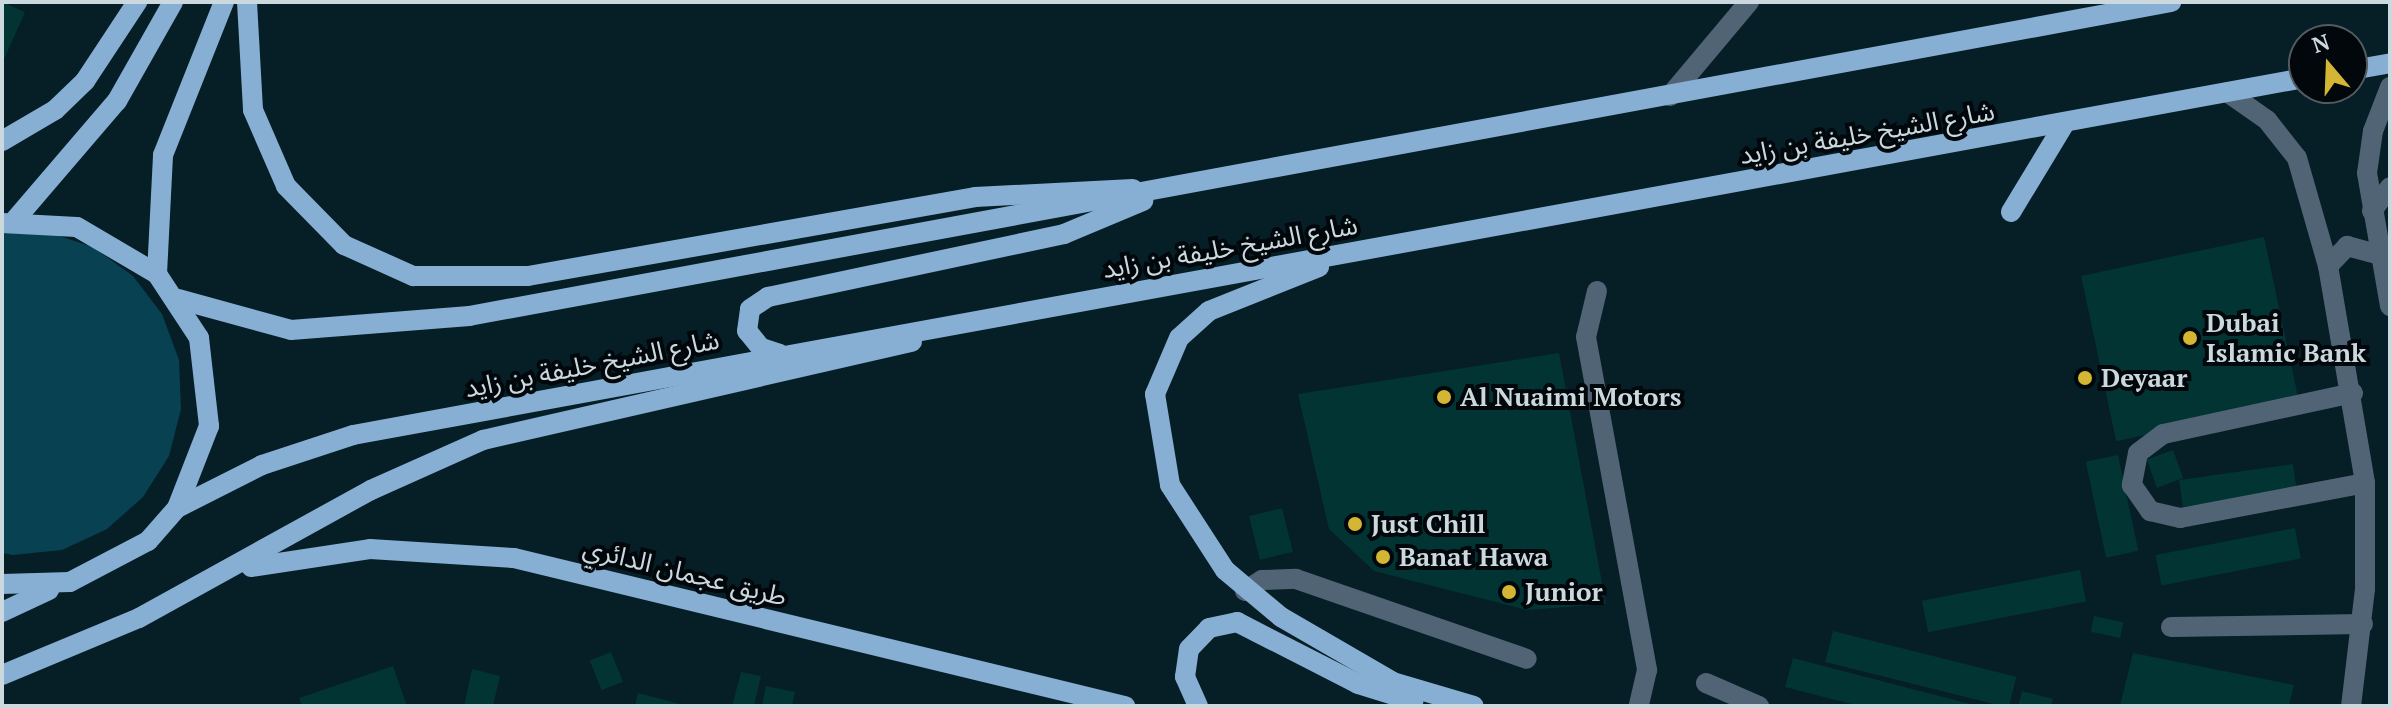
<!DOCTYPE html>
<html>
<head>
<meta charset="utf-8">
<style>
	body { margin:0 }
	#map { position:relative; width:2392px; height:708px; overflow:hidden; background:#061e26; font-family:"PT Serif","Noto Sans Arabic",serif }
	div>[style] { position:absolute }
	.green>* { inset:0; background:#084151 }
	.building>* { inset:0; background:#023434; transform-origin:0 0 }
	.minor>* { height:20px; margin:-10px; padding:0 10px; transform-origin:10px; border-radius:10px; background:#516475 }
	.major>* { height:20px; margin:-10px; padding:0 10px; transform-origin:10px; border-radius:10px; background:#87aed3 }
	.dots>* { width:22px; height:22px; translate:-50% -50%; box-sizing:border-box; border:4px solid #01070a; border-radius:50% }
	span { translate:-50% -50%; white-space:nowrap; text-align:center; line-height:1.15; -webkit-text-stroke:8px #01070a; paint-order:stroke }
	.street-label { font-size:26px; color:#cbd9de }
	.poi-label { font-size:26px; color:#cbd9de; font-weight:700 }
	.left { translate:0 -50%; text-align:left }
	.frame { position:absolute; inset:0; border:4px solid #cbd9de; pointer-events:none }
	.north { position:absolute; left:2288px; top:24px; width:80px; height:80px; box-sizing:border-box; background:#01070a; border:2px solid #525b5f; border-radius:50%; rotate:341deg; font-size:22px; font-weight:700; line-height:32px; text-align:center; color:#cbd9de }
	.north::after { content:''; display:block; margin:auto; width:28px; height:36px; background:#d4b635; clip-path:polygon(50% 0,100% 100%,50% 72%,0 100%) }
</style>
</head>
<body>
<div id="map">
	<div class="green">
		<div style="clip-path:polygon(2px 231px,47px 232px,93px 247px,133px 276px,162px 314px,179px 360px,181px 409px,169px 456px,143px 497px,107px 529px,62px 550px,13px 555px,2px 553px)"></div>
	</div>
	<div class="building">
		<div style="clip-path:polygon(2px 2px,25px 12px,2px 64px)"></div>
		<div style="left:2264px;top:237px;width:169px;height:187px;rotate:78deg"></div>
		<div style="clip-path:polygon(1559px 353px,1606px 604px,1527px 610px,1374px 571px,1329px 529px,1298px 394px)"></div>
		<div style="left:2173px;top:450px;width:30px;height:28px;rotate:70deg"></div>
		<div style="left:2118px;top:455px;width:98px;height:33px;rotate:78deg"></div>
		<div style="left:2293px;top:464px;width:27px;height:115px;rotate:82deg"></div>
		<div style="left:1282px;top:508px;width:45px;height:34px;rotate:76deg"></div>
		<div style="left:2295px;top:528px;width:31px;height:142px;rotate:79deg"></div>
		<div style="left:2080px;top:570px;width:32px;height:161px;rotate:79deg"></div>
		<div style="left:2094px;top:616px;width:30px;height:16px;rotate:12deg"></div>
		<div style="left:1833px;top:631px;width:189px;height:32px;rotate:14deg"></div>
		<div style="left:611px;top:652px;width:32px;height:23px;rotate:68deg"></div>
		<div style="clip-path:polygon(2133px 653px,2294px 685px,2289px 706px,2120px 706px)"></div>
		<div style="clip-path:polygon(1793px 658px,1974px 705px,1974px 706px,1859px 706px,1785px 687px)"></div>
		<div style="clip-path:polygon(393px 666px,407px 706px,302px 706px,299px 698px)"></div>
		<div style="clip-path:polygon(472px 669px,500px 676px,493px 706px,464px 706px)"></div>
		<div style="clip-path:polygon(741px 672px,761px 676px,754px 706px,732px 706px)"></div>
		<div style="clip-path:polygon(766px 686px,795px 692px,792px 706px,762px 706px)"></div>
		<div style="clip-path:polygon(2022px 691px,2053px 699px,2051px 706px,2018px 706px)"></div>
		<div style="clip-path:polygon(638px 693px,684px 705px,684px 706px,635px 706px)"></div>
	</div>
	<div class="minor">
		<div style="left:2390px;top:87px;width:47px;rotate:111.1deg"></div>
		<div style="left:2373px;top:131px;width:42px;rotate:98.1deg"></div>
		<div style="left:2367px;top:173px;width:135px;rotate:80.2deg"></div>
		<div style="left:2227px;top:92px;width:49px;rotate:35deg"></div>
		<div style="left:2267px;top:120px;width:48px;rotate:51.7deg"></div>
		<div style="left:2297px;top:158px;width:112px;rotate:74deg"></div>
		<div style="left:2328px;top:266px;width:220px;rotate:80.3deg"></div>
		<div style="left:2365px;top:483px;width:106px;rotate:90deg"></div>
		<div style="left:2365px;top:589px;width:118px;rotate:96.8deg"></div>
		<div style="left:1670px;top:96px;width:123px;rotate:-50deg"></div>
		<div style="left:2372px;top:211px;width:30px;rotate:-53deg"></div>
		<div style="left:2328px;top:266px;width:28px;rotate:-46deg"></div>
		<div style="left:2347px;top:246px;width:34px;rotate:15deg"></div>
		<div style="left:1597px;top:291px;width:47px;rotate:103.4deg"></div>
		<div style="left:1586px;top:337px;width:339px;rotate:79.6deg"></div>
		<div style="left:1647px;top:670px;width:37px;rotate:103deg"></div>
		<div style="left:2353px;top:393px;width:194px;rotate:167.8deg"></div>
		<div style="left:2163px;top:434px;width:31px;rotate:143deg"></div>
		<div style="left:2138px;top:453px;width:33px;rotate:101deg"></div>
		<div style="left:2132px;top:485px;width:32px;rotate:55deg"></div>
		<div style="left:2150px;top:511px;width:31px;rotate:13deg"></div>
		<div style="left:2180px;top:518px;width:188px;rotate:-10.7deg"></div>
		<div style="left:1245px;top:591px;width:20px;rotate:-33deg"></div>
		<div style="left:1262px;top:580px;width:34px;rotate:-2deg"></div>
		<div style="left:1296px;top:579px;width:244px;rotate:19.1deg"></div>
		<div style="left:2171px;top:627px;width:192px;rotate:-0.9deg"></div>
		<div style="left:1706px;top:683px;width:58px;rotate:23.5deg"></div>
	</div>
	<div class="major">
		<div style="left:247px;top:2px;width:108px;rotate:86.8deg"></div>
		<div style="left:253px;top:110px;width:83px;rotate:66.5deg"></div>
		<div style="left:286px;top:186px;width:83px;rotate:45.5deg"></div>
		<div style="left:344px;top:245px;width:76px;rotate:24.2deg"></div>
		<div style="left:413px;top:276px;width:115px"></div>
		<div style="left:528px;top:276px;width:454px;rotate:-10deg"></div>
		<div style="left:975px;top:197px;width:158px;rotate:-2.9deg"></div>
		<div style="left:2352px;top:70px;width:39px;rotate:-10deg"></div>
		<div style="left:2px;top:141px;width:61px;rotate:-30.3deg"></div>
		<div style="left:55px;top:110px;width:42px;rotate:-44deg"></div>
		<div style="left:85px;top:81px;width:95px;rotate:-56.6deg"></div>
		<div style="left:2011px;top:212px;width:104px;rotate:-58.8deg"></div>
		<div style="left:14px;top:221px;width:158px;rotate:-49.4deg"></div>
		<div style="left:117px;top:101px;width:114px;rotate:-60.5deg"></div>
		<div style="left:2px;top:223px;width:75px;rotate:3.1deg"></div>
		<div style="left:77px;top:227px;width:93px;rotate:30.4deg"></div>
		<div style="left:157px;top:274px;width:77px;rotate:56.7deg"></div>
		<div style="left:199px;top:338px;width:89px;rotate:83.5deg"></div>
		<div style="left:209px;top:426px;width:88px;rotate:111.3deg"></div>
		<div style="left:177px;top:508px;width:44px;rotate:131.3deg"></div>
		<div style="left:148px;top:541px;width:88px;rotate:152.3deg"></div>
		<div style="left:70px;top:582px;width:68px;rotate:178.3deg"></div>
		<div style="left:1319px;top:267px;width:118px;rotate:158.2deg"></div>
		<div style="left:1209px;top:311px;width:40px;rotate:138deg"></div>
		<div style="left:1179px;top:338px;width:61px;rotate:113.2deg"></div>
		<div style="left:1155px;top:394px;width:92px;rotate:80.6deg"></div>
		<div style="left:1170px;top:485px;width:101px;rotate:57.1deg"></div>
		<div style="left:1225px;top:570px;width:73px;rotate:40deg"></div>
		<div style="left:1281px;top:617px;width:129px;rotate:30.1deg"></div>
		<div style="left:1393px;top:682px;width:84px;rotate:16.5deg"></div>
		<div style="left:157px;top:274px;width:119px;rotate:-87.1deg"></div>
		<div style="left:163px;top:155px;width:165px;rotate:-68.3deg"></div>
		<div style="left:178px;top:299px;width:117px;rotate:15.3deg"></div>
		<div style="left:291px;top:330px;width:179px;rotate:-4.5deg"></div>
		<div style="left:469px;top:316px;width:1731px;rotate:-10.45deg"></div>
		<div style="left:780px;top:354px;width:20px;rotate:-162deg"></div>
		<div style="left:761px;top:348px;width:22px;rotate:-129deg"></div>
		<div style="left:747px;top:331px;width:22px;rotate:-82deg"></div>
		<div style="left:750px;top:309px;width:22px;rotate:-34deg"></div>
		<div style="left:768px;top:297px;width:303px;rotate:-12deg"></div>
		<div style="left:1064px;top:234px;width:86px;rotate:-22.7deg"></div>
		<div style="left:177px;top:508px;width:95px;rotate:-26.8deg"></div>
		<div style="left:262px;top:465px;width:96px;rotate:-18.2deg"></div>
		<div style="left:353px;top:435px;width:1983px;rotate:-10.37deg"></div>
		<div style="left:251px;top:567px;width:120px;rotate:-8.6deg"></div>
		<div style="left:370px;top:549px;width:144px;rotate:3.6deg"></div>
		<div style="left:514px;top:558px;width:629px;rotate:13.62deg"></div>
		<div style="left:2px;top:612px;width:52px;rotate:-25.1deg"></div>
		<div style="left:2px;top:675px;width:148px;rotate:-22.6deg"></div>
		<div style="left:139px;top:618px;width:265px;rotate:-28.9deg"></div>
		<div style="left:371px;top:490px;width:123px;rotate:-24.1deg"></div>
		<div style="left:483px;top:440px;width:440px;rotate:-12.9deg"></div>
		<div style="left:1198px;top:706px;width:32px;rotate:-114deg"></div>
		<div style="left:1185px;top:677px;width:28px;rotate:-82deg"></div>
		<div style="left:1189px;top:649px;width:29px;rotate:-46deg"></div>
		<div style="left:1209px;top:628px;width:29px;rotate:-12deg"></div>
		<div style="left:1237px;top:622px;width:136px;rotate:27.1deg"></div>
		<div style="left:1358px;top:684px;width:58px;rotate:17.2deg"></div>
	</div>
	<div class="dots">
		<div style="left:2190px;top:338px;background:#d4b635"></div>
		<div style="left:2085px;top:378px;background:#d4b635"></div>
		<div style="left:1444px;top:397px;background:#d4b635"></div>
		<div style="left:1355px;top:524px;background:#d4b635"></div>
		<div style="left:1383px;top:557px;background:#d4b635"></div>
		<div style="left:1509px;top:592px;background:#d4b635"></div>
	</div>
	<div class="street-label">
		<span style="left:1867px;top:133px;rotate:-10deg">شارع الشيخ خليفة بن زايد</span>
		<span style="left:1230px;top:247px;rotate:-10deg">شارع الشيخ خليفة بن زايد</span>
		<span style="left:592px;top:364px;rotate:-11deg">شارع الشيخ خليفة بن زايد</span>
		<span style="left:685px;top:572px;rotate:14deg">طريق عجمان الدائري</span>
	</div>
	<div class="poi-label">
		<span class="left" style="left:2206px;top:338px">Dubai<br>Islamic Bank</span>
		<span class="left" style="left:2101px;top:378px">Deyaar</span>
		<span class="left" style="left:1460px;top:397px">Al Nuaimi Motors</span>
		<span class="left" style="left:1371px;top:524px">Just Chill</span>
		<span class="left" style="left:1399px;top:557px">Banat Hawa</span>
		<span class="left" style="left:1525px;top:592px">Junior</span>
	</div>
	<div class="frame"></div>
	<div class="north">N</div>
</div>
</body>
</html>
